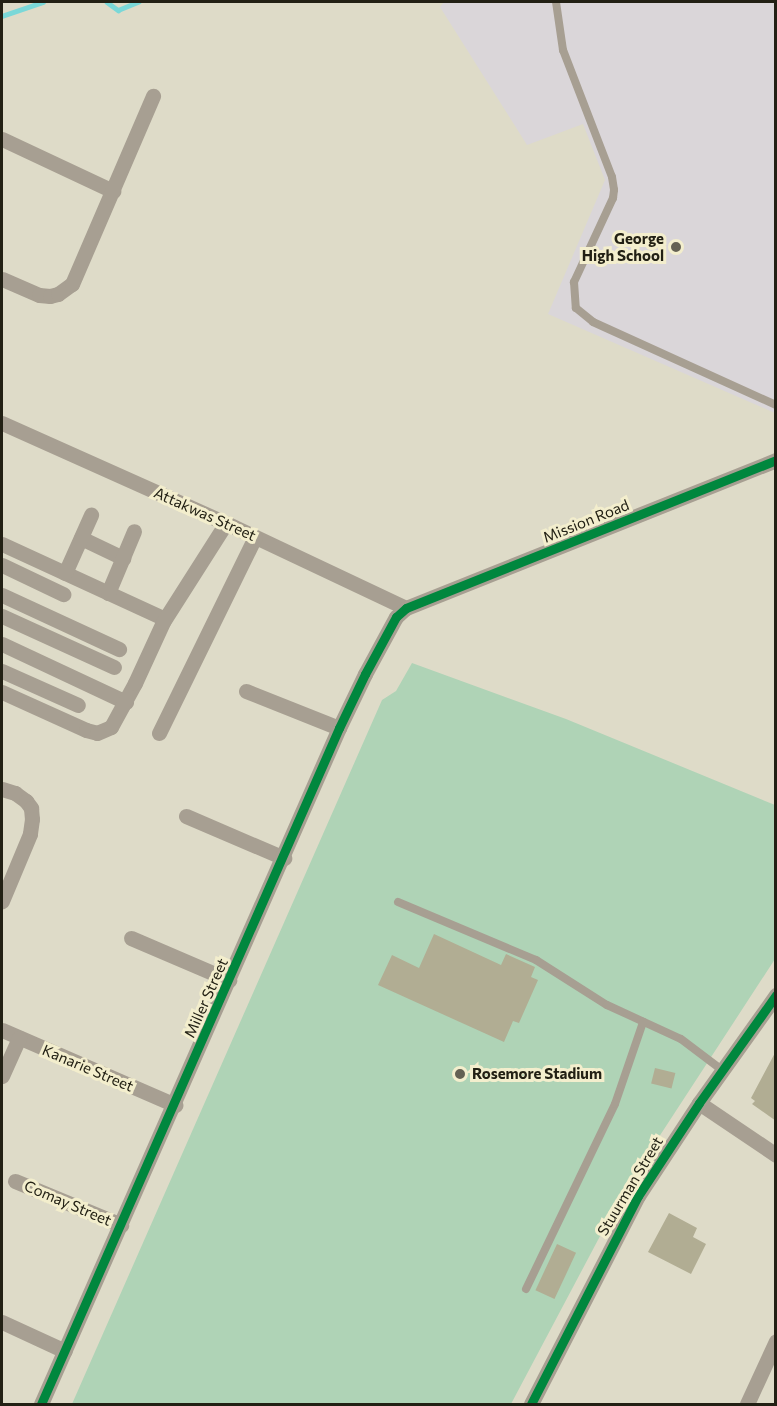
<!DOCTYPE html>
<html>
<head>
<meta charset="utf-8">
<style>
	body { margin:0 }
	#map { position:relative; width:777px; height:1406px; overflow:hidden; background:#dedbc8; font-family:Commissioner,sans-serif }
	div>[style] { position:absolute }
	.education>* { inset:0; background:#dad6d9 }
	.green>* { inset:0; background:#afd3b6 }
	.stream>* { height:4.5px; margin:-2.25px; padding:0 2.25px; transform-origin:2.25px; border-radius:2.25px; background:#7ad8d8 }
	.building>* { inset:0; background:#b1ad93; transform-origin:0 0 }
	.lane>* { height:8px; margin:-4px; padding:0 4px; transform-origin:4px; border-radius:4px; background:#a79f92 }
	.street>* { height:15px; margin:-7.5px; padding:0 7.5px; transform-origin:7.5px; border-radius:7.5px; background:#a79f92 }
	.cycleway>* { height:9px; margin:-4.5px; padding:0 4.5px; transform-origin:4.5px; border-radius:4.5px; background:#00873e }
	.dots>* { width:16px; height:16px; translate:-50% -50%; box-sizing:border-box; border:3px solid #f3eecd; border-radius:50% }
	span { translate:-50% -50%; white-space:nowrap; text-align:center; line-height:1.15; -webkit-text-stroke:6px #f3eecd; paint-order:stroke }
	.poi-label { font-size:15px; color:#222014; font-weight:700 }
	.right { translate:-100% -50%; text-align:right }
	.left { translate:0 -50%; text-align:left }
	.street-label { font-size:15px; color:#222014 }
	.frame { position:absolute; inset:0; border:3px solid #222014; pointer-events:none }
</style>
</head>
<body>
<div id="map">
	<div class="education">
		<div style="clip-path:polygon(444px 2px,775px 2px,775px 413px,548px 314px,605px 180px,583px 124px,527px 145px,440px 7px)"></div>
	</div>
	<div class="green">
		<div style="clip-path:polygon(412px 663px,566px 719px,775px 805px,775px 959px,625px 1189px,511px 1404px,72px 1404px,382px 700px,396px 691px)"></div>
	</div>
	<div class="stream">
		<div style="left:107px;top:2px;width:14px;rotate:36deg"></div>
		<div style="left:118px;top:10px;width:22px;rotate:-22deg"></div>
		<div style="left:2px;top:16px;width:43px;rotate:-18.9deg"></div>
	</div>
	<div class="building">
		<div style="clip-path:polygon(434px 934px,501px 965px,506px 954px,535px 967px,531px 977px,538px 980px,519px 1023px,513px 1021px,504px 1042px,378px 985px,392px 955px,419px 968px)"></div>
		<div style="clip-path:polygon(776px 1051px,776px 1121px,752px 1104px,755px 1101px,751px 1098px)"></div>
		<div style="left:655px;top:1068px;width:21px;height:16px;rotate:14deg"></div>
		<div style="clip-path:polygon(669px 1213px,697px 1228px,693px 1237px,706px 1244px,691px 1274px,648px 1252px)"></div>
		<div style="left:557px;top:1244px;width:21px;height:51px;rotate:25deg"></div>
	</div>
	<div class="lane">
		<div style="left:556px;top:2px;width:49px;rotate:81.7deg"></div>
		<div style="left:563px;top:50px;width:136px;rotate:68.9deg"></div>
		<div style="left:612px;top:177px;width:13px;rotate:81deg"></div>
		<div style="left:614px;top:190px;width:8px;rotate:97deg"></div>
		<div style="left:613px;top:198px;width:93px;rotate:114.9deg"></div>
		<div style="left:574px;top:282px;width:26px;rotate:86deg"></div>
		<div style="left:576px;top:308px;width:22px;rotate:39deg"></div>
		<div style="left:593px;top:322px;width:201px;rotate:24.4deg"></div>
		<div style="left:398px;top:902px;width:150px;rotate:22.8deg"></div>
		<div style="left:536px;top:960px;width:84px;rotate:32.4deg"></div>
		<div style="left:607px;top:1005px;width:81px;rotate:24.7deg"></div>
		<div style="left:681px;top:1039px;width:51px;rotate:37.1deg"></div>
		<div style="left:526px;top:1289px;width:205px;rotate:-64.3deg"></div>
		<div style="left:615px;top:1104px;width:87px;rotate:-71.1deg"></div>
	</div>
	<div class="street">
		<div style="left:2px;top:139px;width:123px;rotate:25.1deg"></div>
		<div style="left:2px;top:279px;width:40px;rotate:23.4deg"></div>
		<div style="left:39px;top:295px;width:11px;rotate:5deg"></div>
		<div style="left:50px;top:296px;width:8px;rotate:-14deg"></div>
		<div style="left:58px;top:294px;width:17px;rotate:-36deg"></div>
		<div style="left:72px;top:284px;width:205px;rotate:-66.7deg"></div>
		<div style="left:2px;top:423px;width:245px;rotate:24.1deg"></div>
		<div style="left:226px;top:523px;width:199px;rotate:25.3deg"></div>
		<div style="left:81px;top:538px;width:47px;rotate:25.5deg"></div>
		<div style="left:2px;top:544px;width:179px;rotate:24.7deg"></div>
		<div style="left:2px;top:565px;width:68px;rotate:25.4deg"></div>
		<div style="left:65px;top:573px;width:64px;rotate:-65.9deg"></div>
		<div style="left:108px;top:593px;width:67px;rotate:-67.2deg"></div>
		<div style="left:2px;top:595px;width:129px;rotate:24.8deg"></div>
		<div style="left:2px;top:616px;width:123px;rotate:24.5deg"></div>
		<div style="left:2px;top:644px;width:137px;rotate:25.1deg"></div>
		<div style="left:2px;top:671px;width:83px;rotate:24.1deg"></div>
		<div style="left:246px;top:691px;width:100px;rotate:21.7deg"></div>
		<div style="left:2px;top:692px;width:92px;rotate:24.3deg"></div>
		<div style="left:86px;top:730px;width:11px;rotate:15deg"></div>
		<div style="left:97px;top:733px;width:15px;rotate:-23deg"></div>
		<div style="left:111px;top:727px;width:50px;rotate:-61.4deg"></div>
		<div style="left:135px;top:683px;width:67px;rotate:-65.3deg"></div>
		<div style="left:163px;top:622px;width:117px;rotate:-57.5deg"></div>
		<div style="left:159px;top:733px;width:218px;rotate:-63.9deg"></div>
		<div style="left:2px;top:789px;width:14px;rotate:17deg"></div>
		<div style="left:15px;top:793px;width:14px;rotate:36deg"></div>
		<div style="left:26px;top:801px;width:9px;rotate:54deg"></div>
		<div style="left:31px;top:808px;width:11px;rotate:85deg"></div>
		<div style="left:32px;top:819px;width:15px;rotate:98deg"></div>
		<div style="left:30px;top:834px;width:73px;rotate:112.7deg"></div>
		<div style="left:186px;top:816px;width:107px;rotate:23.2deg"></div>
		<div style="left:131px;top:938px;width:107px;rotate:23.2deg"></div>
		<div style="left:2px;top:1030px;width:189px;rotate:23.4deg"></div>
		<div style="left:2px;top:1076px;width:42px;rotate:-65.9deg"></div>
		<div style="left:699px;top:1103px;width:93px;rotate:34deg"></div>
		<div style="left:15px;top:1181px;width:115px;rotate:22.5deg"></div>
		<div style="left:2px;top:1322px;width:69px;rotate:24.7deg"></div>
		<div style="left:41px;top:1404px;width:739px;rotate:-66.21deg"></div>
		<div style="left:339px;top:728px;width:60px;rotate:-64.3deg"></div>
		<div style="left:365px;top:674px;width:65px;rotate:-61.5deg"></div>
		<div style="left:396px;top:617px;width:13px;rotate:-42deg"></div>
		<div style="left:406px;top:608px;width:399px;rotate:-21.8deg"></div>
		<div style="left:531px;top:1404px;width:234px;rotate:-62.8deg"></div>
		<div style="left:638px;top:1196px;width:111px;rotate:-56.7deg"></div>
		<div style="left:699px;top:1103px;width:133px;rotate:-54.5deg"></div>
		<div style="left:747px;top:1404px;width:69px;rotate:-65.3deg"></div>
	</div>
	<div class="cycleway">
		<div style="left:41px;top:1404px;width:739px;rotate:-66.21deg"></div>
		<div style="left:339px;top:728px;width:60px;rotate:-64.3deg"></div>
		<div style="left:365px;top:674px;width:65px;rotate:-61.5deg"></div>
		<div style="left:396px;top:617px;width:13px;rotate:-42deg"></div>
		<div style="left:406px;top:608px;width:399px;rotate:-21.8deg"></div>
		<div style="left:531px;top:1404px;width:234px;rotate:-62.8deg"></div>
		<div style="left:638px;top:1196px;width:111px;rotate:-56.7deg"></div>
		<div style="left:699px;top:1103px;width:133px;rotate:-54.5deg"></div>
	</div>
	<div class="dots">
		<div style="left:676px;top:247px;background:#646153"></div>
		<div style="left:460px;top:1074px;background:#646153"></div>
	</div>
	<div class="poi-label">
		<span class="right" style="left:664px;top:247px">George<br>High School</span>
		<span class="left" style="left:472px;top:1074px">Rosemore Stadium</span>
	</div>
	<div class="street-label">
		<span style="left:205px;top:514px;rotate:24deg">Attakwas Street</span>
		<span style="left:586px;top:521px;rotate:-22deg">Mission Road</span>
		<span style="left:206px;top:998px;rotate:-66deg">Miller Street</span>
		<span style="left:88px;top:1068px;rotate:23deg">Kanarie Street</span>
		<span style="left:630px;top:1186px;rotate:-59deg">Stuurman Street</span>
		<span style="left:68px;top:1203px;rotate:23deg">Comay Street</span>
	</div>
	<div class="frame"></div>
</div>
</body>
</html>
